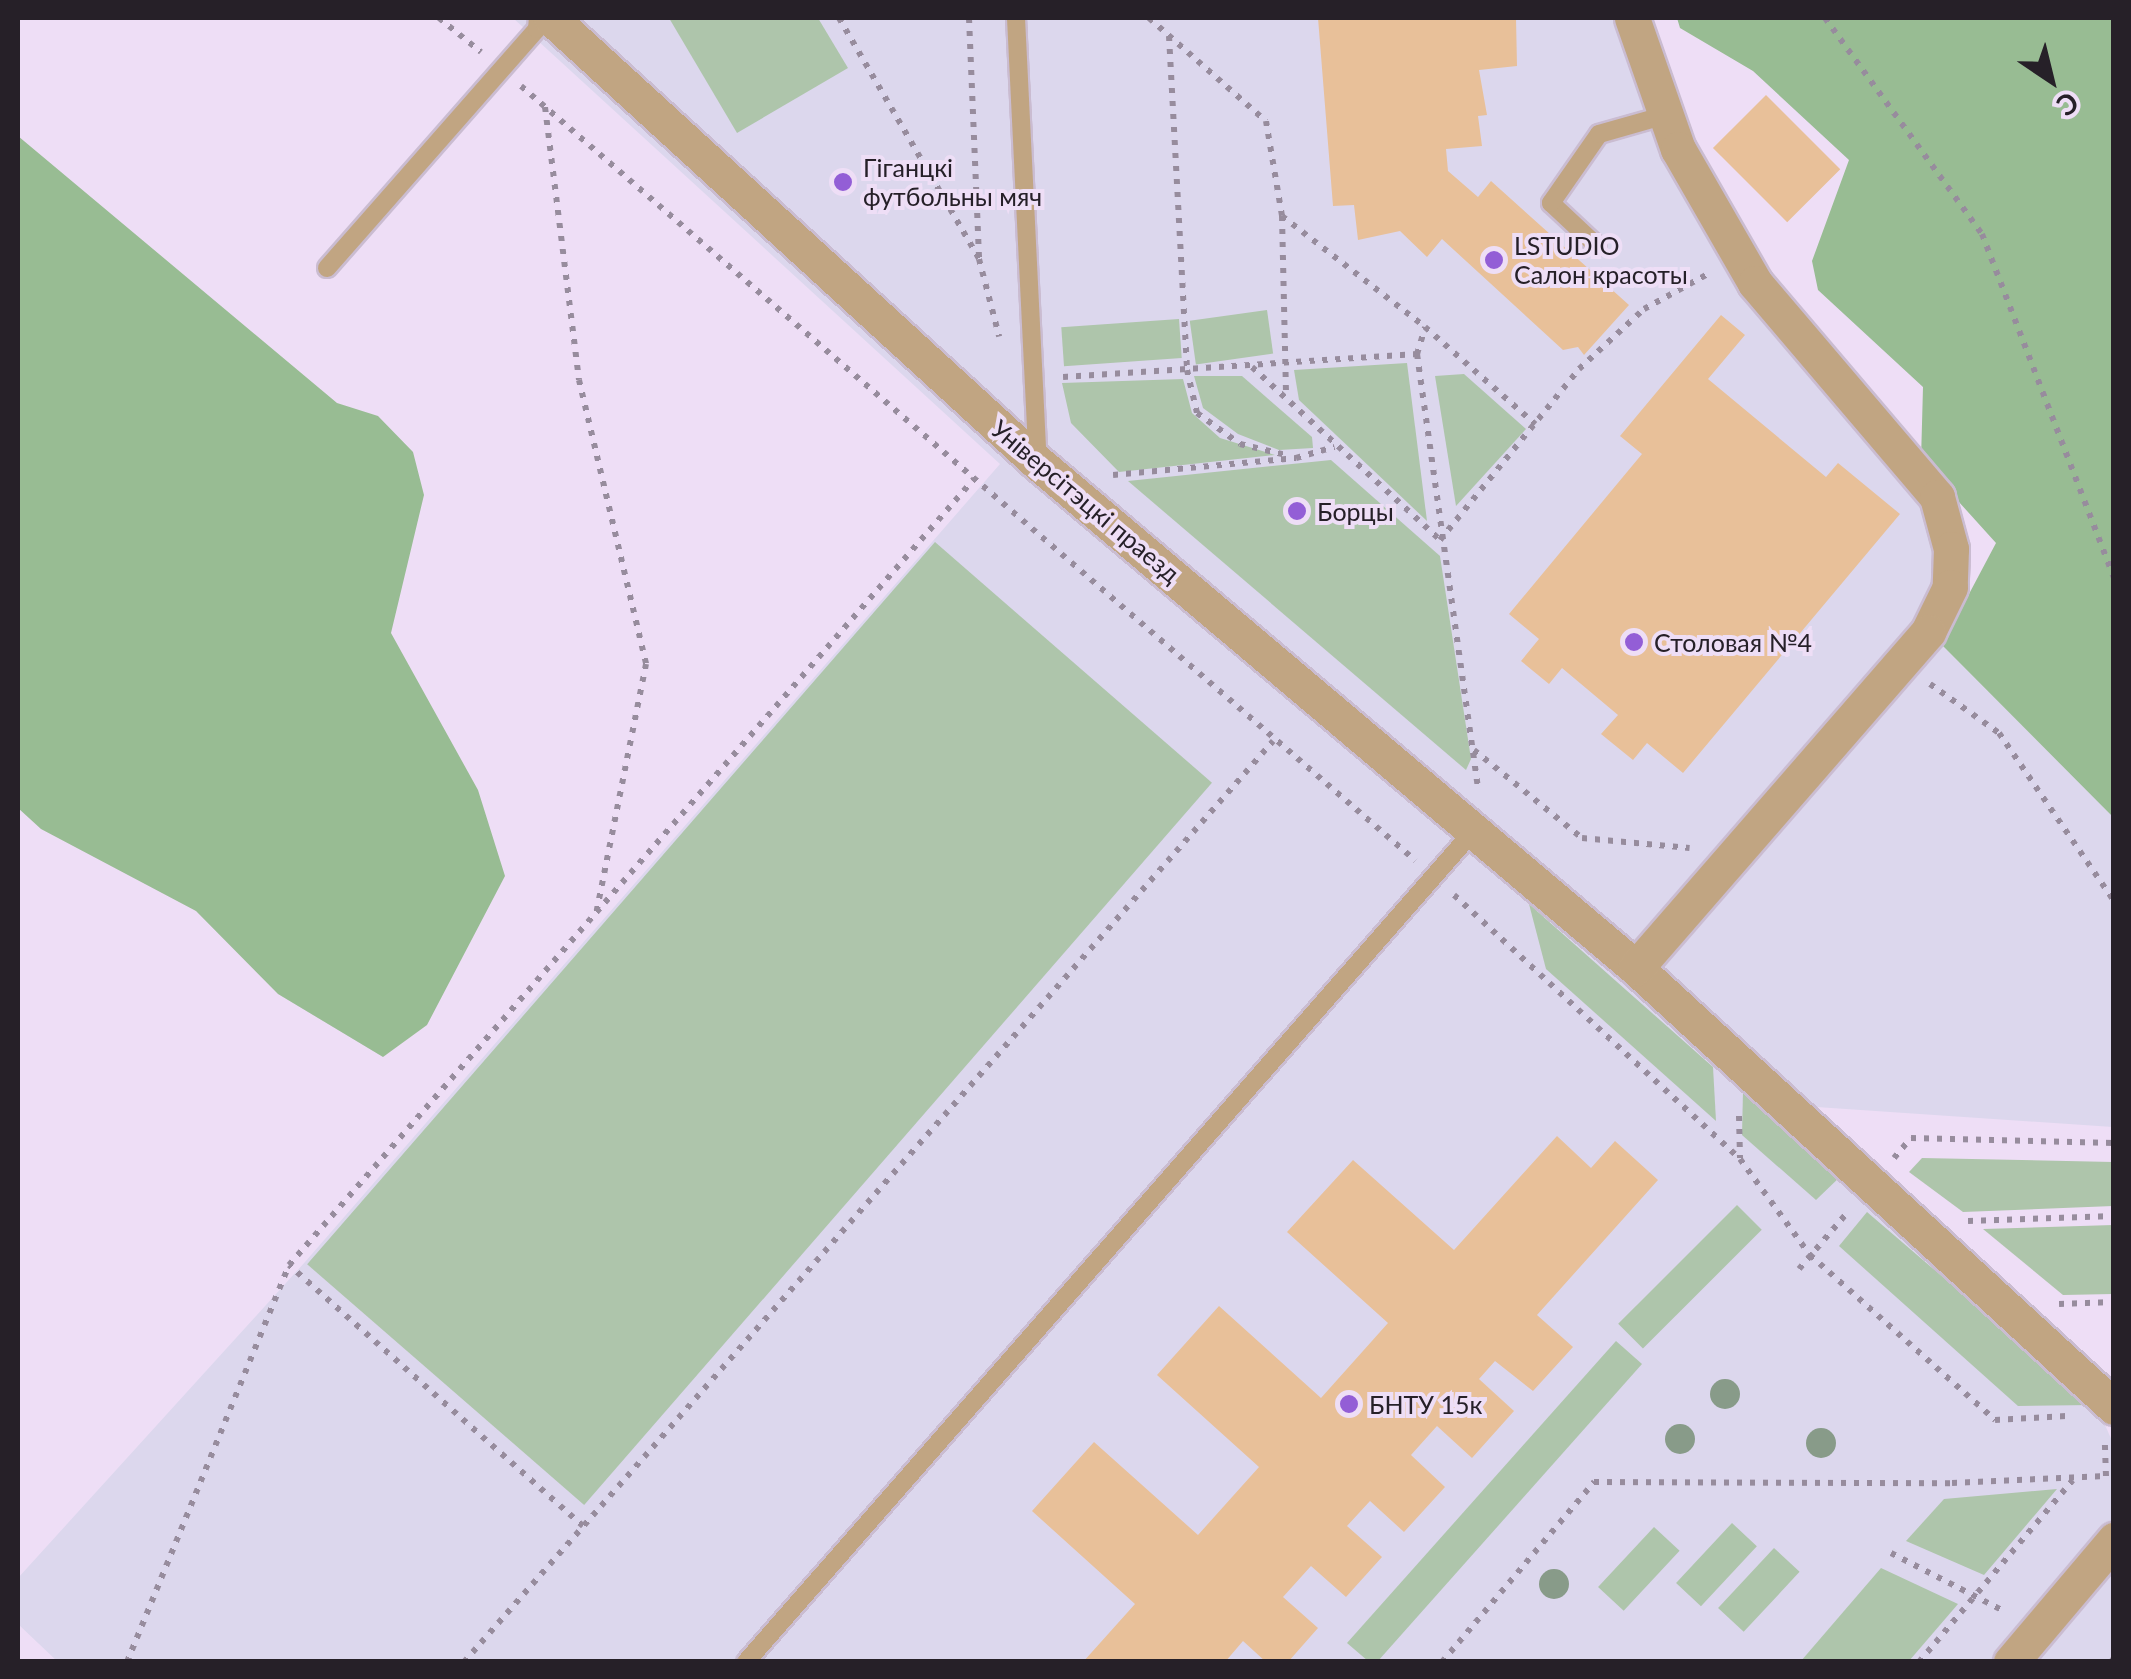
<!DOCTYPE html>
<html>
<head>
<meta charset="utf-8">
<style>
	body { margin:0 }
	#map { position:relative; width:2131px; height:1679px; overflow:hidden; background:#eedef6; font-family:Lato,sans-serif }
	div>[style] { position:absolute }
	.education>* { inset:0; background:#dcd7ed }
	.green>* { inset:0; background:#aec5ab; transform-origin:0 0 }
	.forest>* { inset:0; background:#98bc93 }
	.building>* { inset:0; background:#e8c099; transform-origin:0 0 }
	.path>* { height:6px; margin-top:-3px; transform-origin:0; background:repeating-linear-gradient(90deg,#978c9d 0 5px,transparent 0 13px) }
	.roads { filter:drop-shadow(2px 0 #cabcd1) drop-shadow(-2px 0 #cabcd1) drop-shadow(0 2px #cabcd1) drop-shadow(0 -2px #cabcd1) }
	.service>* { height:18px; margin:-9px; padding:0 9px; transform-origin:9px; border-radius:9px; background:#c1a582 }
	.minor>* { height:35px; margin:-17.5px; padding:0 17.5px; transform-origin:17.5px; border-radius:17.5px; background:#c1a582 }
	.trees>* { width:30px; height:30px; margin:-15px; border-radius:50%; background:#889b89 }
	.dots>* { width:28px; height:28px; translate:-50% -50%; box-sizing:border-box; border:5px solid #eedef6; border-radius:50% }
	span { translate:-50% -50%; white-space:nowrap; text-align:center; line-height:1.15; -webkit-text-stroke:8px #eedef6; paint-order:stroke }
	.poi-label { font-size:25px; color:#262028 }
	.left { translate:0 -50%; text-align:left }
	.street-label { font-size:25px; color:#262028 }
	.frame { position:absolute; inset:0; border:20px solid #262028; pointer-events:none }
	.north { position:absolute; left:2001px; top:30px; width:100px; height:100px; -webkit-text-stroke:8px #eedef6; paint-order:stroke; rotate:145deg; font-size:28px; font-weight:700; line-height:40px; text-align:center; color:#262028 }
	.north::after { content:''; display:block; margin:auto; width:35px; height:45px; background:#262028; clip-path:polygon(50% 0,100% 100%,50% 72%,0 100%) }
</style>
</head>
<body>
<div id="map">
	<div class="education">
		<div style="clip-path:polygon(513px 18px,1632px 18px,1755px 283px,1937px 497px,1950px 587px,1929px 632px,2113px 817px,2113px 1127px,1787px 1105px,2085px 1380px,2113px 1443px,2113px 1661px,58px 1662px,18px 1624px,18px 1578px,305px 1262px,1000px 464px)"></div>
	</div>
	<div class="green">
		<div style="clip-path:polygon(669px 18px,818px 18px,848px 68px,737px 133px)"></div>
		<div style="left:1267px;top:310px;width:44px;height:78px;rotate:82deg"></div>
		<div style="left:1179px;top:319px;width:39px;height:118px;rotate:86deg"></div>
		<div style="clip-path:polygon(1407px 363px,1427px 521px,1299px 400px,1294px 370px)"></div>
		<div style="clip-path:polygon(1464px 374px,1526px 429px,1456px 506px,1435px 376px)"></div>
		<div style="clip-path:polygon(1194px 376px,1242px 376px,1312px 437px,1313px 448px,1279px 450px,1238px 434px,1203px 408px)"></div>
		<div style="clip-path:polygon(1183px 379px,1192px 413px,1220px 438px,1275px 455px,1119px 472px,1071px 423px,1062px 383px)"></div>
		<div style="clip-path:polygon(1331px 460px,1440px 556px,1471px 759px,1466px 770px,1128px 481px)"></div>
		<div style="left:935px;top:542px;width:367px;height:957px;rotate:41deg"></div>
		<div style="clip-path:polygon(1529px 904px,1713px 1067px,1716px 1121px,1546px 969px)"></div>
		<div style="clip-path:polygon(1743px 1091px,1843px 1174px,1816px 1200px,1742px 1135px)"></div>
		<div style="clip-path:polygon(1922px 1158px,2113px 1162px,2113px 1206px,1963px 1212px,1909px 1172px)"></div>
		<div style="left:1737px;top:1205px;width:35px;height:168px;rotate:45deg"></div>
		<div style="clip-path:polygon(1867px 1212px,2092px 1405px,2018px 1406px,1839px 1246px)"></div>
		<div style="clip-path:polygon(2113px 1225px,2113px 1294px,2063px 1295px,1983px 1229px)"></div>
		<div style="clip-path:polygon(1616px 1341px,1642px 1364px,1378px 1661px,1368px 1661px,1347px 1643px)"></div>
		<div style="clip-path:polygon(2057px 1489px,1984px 1575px,1906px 1541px,1944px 1499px)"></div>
		<div style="left:1732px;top:1523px;width:34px;height:82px;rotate:43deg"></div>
		<div style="left:1654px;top:1527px;width:35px;height:82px;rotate:43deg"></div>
		<div style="left:1774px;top:1548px;width:35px;height:82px;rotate:43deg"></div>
		<div style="clip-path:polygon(1881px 1568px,1958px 1604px,1909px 1661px,1801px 1661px)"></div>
	</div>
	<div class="forest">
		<div style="clip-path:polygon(1677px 18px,2113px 18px,2113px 817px,1942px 645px,1996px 543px,1921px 460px,1923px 387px,1818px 290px,1812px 261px,1849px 160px,1753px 71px,1680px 28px)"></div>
		<div style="clip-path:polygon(18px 136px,337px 403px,378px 416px,413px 452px,424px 495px,391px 633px,478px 790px,505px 876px,427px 1025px,383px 1057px,278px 994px,196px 911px,41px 829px,18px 808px)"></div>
	</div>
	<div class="building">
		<div style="clip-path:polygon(1318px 18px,1516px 18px,1517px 66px,1479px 70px,1487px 115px,1478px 116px,1482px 146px,1446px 149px,1448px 171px,1478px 197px,1491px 181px,1629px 305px,1584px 355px,1578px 347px,1563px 350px,1442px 239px,1427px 257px,1400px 231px,1358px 240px,1354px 205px,1333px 206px)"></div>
		<div style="left:1766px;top:95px;width:105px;height:75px;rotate:45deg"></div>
		<div style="clip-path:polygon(1721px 315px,1745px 335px,1708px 379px,1826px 477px,1838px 463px,1900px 514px,1683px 773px,1647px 743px,1633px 760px,1601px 734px,1618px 715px,1562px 668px,1549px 684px,1521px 661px,1539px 639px,1509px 614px,1642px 454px,1620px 436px)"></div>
		<div style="clip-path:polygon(1557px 1136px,1591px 1168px,1615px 1141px,1658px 1180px,1537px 1315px,1573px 1347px,1533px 1391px,1495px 1361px,1479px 1379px,1514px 1411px,1472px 1458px,1437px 1426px,1411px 1455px,1445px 1487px,1404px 1532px,1370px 1501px,1347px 1526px,1382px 1557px,1346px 1597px,1311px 1566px,1283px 1597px,1318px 1628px,1288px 1662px,1266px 1662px,1243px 1641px,1225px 1662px,1083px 1662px,1135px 1604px,1032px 1511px,1094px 1442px,1198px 1535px,1259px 1467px,1157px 1375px,1219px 1306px,1321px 1398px,1388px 1323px,1287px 1232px,1353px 1160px,1454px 1250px)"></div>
	</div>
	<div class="path">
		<div style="left:439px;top:18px;width:54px;rotate:39deg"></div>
		<div style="left:839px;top:18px;width:279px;rotate:59.8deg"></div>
		<div style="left:979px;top:259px;width:80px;rotate:75.4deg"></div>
		<div style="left:969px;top:18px;width:240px;rotate:87.6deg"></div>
		<div style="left:1149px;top:18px;width:156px;rotate:41.4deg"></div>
		<div style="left:1266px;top:121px;width:96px;rotate:80.4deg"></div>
		<div style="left:1282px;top:216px;width:177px;rotate:88.7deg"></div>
		<div style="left:1825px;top:18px;width:267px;rotate:54deg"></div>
		<div style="left:1982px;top:234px;width:368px;rotate:69deg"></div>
		<div style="left:1169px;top:36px;width:334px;rotate:86.9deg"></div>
		<div style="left:1187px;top:370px;width:44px;rotate:76.9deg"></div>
		<div style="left:1197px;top:413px;width:53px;rotate:35.8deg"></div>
		<div style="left:1240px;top:444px;width:51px;rotate:13.5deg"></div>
		<div style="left:521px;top:86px;width:1183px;rotate:40.89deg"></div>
		<div style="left:545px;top:107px;width:275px;rotate:82.9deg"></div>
		<div style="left:579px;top:380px;width:292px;rotate:76.7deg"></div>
		<div style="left:646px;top:664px;width:256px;rotate:101.3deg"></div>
		<div style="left:1282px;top:216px;width:181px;rotate:37.8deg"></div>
		<div style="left:1417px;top:354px;width:28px;rotate:-73deg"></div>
		<div style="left:1425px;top:327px;width:147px;rotate:41.4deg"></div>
		<div style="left:1252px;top:367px;width:255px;rotate:42.6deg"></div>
		<div style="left:1440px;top:540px;width:220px;rotate:-50.9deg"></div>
		<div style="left:1579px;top:369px;width:88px;rotate:-42.7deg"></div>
		<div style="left:1644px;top:309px;width:73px;rotate:-28.7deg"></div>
		<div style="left:1063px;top:377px;width:355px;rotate:-3.7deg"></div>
		<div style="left:1417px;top:354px;width:437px;rotate:82deg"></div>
		<div style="left:1113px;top:475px;width:184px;rotate:-5.3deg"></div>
		<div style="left:1296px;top:458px;width:40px;rotate:-16deg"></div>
		<div style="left:1930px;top:684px;width:85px;rotate:35.4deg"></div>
		<div style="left:1999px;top:733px;width:204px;rotate:55.6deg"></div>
		<div style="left:1474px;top:750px;width:139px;rotate:39.2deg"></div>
		<div style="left:1582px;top:838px;width:108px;rotate:5.3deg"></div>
		<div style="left:1454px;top:895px;width:389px;rotate:42.7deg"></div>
		<div style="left:1740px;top:1159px;width:119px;rotate:53.9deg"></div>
		<div style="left:1810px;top:1255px;width:248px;rotate:41.7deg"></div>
		<div style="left:1995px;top:1420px;width:71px;rotate:-3.2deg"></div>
		<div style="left:1739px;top:1116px;width:42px;rotate:88.6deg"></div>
		<div style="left:1894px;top:1158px;width:26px;rotate:-50deg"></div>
		<div style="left:1911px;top:1138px;width:203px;rotate:1.4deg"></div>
		<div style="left:1968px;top:1221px;width:146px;rotate:-2deg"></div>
		<div style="left:1799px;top:1269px;width:74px;rotate:-49.4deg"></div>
		<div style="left:2059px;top:1304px;width:55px;rotate:-2.1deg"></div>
		<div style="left:583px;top:1526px;width:393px;rotate:-138.4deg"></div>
		<div style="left:289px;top:1265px;width:1043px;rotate:-48.93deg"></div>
		<div style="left:1891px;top:1553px;width:127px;rotate:27.2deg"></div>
		<div style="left:127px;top:1662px;width:429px;rotate:-67.8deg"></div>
		<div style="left:464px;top:1662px;width:1226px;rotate:-48.7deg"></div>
		<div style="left:1442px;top:1662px;width:236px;rotate:-49.8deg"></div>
		<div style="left:1594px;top:1482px;width:358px;rotate:0.2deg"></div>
		<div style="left:1952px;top:1483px;width:154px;rotate:-2.6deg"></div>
		<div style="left:2106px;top:1476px;width:36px;rotate:-92deg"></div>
		<div style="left:1919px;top:1662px;width:238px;rotate:-49.8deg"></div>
		<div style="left:2111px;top:1662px;width:5px;rotate:-53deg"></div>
	</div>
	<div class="roads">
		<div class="service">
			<div style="left:1016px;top:18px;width:445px;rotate:87.2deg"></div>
			<div style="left:1597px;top:246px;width:63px;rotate:-136.9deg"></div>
			<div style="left:1551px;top:203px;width:84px;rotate:-55.2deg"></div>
			<div style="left:1599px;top:134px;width:70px;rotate:-15.8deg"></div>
			<div style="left:327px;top:268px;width:318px;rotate:-48.7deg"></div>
			<div style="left:537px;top:29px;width:11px;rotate:-85deg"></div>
			<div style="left:746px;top:1662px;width:1108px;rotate:-48.8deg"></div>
		</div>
		<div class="minor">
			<div style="left:551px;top:18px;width:660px;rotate:42.42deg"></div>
			<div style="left:1038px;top:463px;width:783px;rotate:40.18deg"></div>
			<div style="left:1636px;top:968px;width:649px;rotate:42.56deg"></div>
			<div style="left:1632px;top:18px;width:139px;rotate:70.7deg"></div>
			<div style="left:1678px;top:149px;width:155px;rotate:60.1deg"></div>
			<div style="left:1755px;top:283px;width:281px;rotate:49.6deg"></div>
			<div style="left:1937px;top:497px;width:54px;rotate:74.9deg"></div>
			<div style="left:1951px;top:549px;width:38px;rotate:92deg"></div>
			<div style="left:1950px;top:587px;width:50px;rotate:116.1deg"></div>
			<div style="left:1928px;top:632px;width:445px;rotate:131deg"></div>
			<div style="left:2011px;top:1662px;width:160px;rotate:-49.8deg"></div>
		</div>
	</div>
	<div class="trees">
		<div style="left:1725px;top:1394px"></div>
		<div style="left:1680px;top:1439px"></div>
		<div style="left:1821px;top:1443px"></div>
		<div style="left:1554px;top:1584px"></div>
	</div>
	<div class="dots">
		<div style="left:843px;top:182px;background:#935ed6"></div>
		<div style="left:1494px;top:260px;background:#935ed6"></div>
		<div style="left:1297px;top:511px;background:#935ed6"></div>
		<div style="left:1634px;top:642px;background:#935ed6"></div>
		<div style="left:1349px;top:1404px;background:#935ed6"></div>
	</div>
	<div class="poi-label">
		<span class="left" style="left:863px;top:182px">Гіганцкі<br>футбольны мяч</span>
		<span class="left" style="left:1514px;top:260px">LSTUDIO<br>Салон красоты</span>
		<span class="left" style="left:1317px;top:511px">Борцы</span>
		<span class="left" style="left:1654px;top:642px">Столовая №4</span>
		<span class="left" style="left:1369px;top:1404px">БНТУ 15к</span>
	</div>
	<div class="street-label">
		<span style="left:1086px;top:501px;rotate:40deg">Універсітэцкі праезд</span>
	</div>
	<div class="frame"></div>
	<div class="north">С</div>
</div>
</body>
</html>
